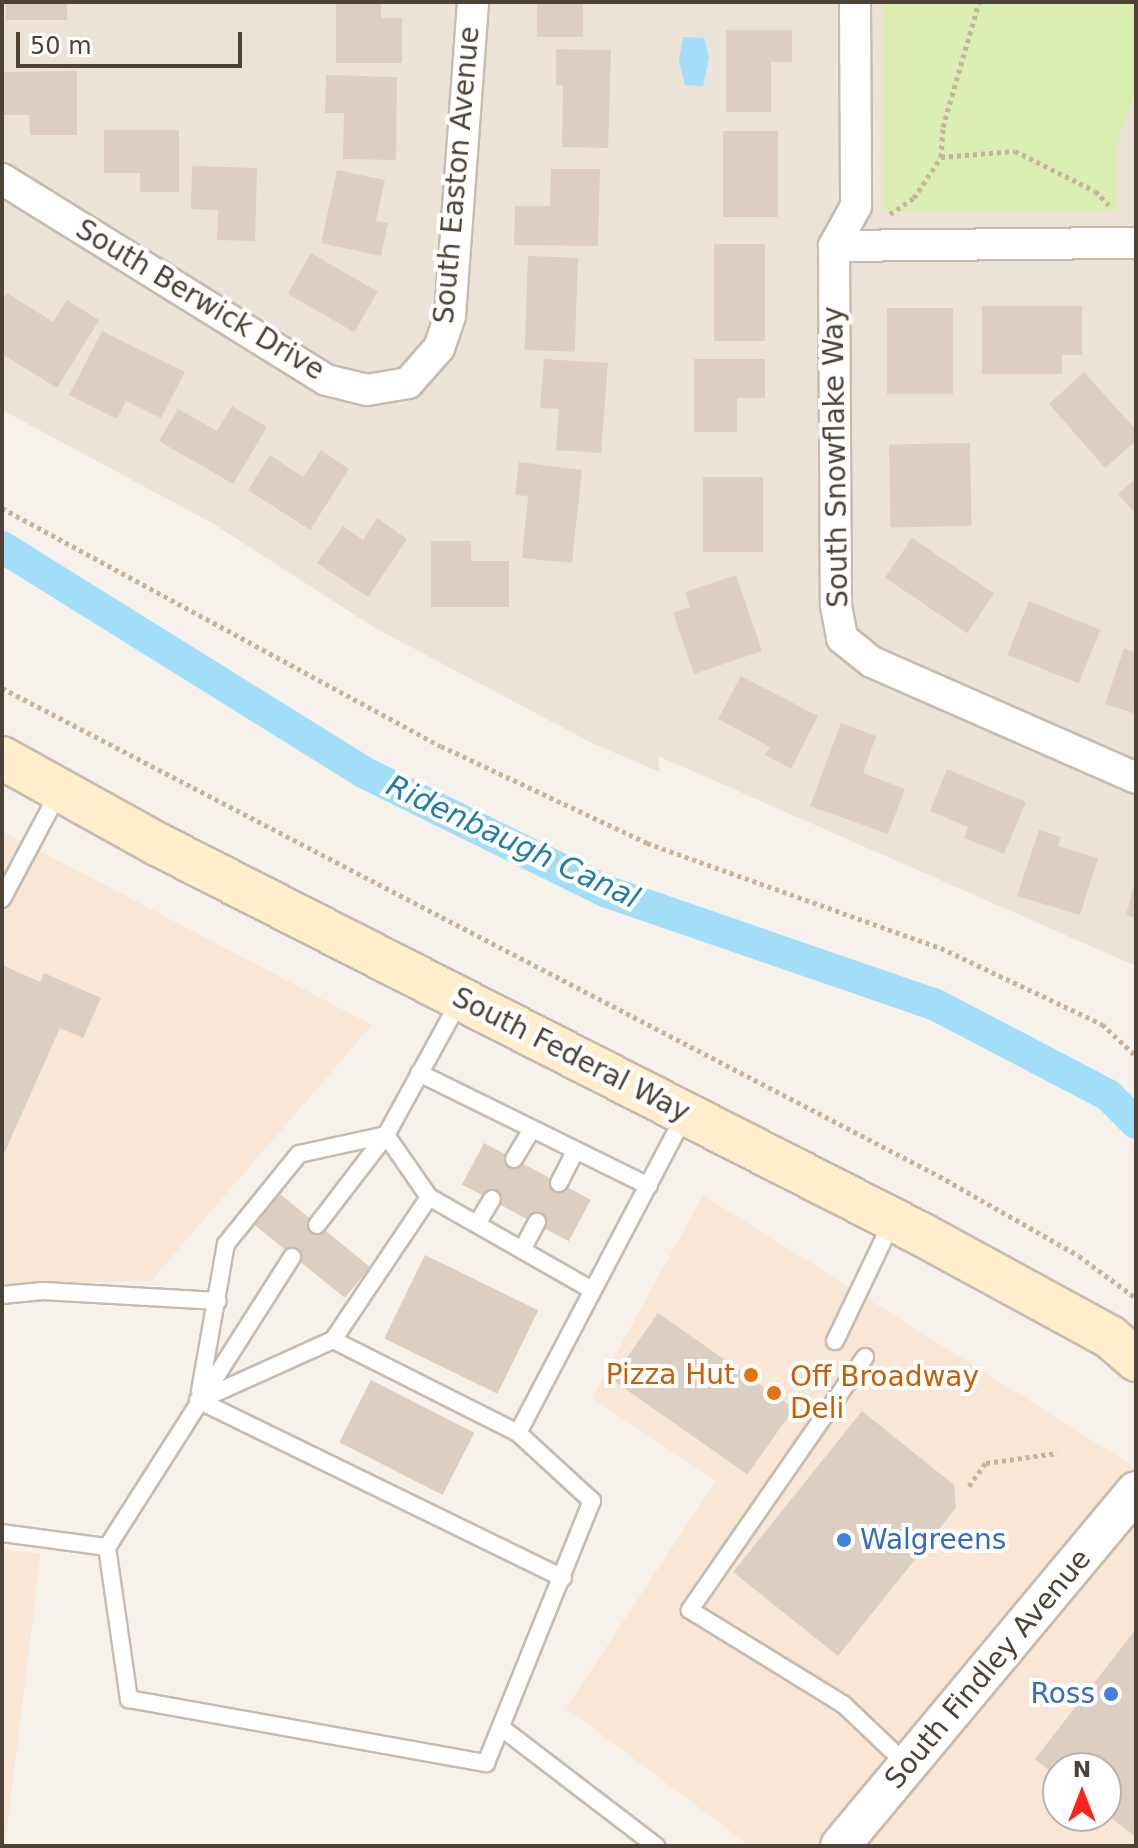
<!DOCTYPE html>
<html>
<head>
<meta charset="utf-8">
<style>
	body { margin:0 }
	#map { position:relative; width:1138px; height:1848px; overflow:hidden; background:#f6f2eb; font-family:"DejaVu Sans",sans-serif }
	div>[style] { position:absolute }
	.residential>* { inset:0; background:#ebe3d8 }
	.commercial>* { inset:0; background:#f9e6d5; transform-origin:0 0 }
	.green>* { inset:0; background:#d9eeb0 }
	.water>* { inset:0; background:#a2def8 }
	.canal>* { height:32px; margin:-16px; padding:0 16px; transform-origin:16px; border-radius:16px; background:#a2def8 }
	.building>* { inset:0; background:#dccfc2; transform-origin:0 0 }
	.path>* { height:5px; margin-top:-2.5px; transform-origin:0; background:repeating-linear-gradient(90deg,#c7b39c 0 4px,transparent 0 8px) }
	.roads { filter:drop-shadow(2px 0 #c6bbaf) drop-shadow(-2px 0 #c6bbaf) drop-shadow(0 2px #c6bbaf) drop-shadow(0 -2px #c6bbaf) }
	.service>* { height:16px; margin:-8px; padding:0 8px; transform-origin:8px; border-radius:8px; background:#fff }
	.minor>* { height:30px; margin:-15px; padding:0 15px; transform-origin:15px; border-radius:15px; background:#fff }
	.tertiary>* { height:38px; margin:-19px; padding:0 19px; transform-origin:19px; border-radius:19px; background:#fff }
	.secondary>* { height:42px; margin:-21px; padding:0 21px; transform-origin:21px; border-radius:21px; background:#ffedcc }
	.dots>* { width:22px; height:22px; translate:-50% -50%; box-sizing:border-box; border:4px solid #fff; border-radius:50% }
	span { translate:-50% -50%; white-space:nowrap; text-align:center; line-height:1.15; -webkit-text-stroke:8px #fff; paint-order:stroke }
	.street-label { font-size:28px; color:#4c4237 }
	.food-label { font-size:28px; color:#c56008 }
	.right { translate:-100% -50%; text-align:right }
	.left { translate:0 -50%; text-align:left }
	.shop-label { font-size:28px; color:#366cbe }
	.water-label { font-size:30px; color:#217ea9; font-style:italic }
	.frame { position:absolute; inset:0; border:4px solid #4c4237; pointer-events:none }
	.north { position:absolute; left:1042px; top:1752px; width:80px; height:80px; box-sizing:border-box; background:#fff; border:2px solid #b7b3af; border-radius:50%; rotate:0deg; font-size:22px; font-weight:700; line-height:32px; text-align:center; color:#4c4237 }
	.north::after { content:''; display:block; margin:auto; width:28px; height:36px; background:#ff2319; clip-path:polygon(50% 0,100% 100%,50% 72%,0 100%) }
	.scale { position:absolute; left:16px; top:32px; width:226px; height:36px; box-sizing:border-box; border:4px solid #4c4237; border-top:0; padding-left:10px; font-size:24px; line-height:28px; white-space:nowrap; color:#4c4237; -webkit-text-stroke:6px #fff; paint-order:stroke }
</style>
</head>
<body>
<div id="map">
	<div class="residential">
		<div style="clip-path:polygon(2px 2px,1136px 2px,1136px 966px,658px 756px,660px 772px,596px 745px,375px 628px,212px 523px,2px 410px)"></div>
	</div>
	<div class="commercial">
		<div style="clip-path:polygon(2px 831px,372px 1025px,151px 1281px,2px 1284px)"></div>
		<div style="clip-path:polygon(evenodd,703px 1195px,1136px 1468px,1136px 1846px,750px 1846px,566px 1708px,716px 1481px,592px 1398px,703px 1195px,1058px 1768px,1106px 1768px,1106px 1816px,1058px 1816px,1058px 1768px)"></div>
		<div style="left:2px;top:1549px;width:39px;height:297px;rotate:7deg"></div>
	</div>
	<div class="green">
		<div style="clip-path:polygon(883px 2px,1136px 2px,1136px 90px,1117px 144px,1117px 211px,883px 211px)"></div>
	</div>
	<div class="water">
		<div style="clip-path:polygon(683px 37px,704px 38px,709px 58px,703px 86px,685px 85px,679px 61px)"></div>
	</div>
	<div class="canal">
		<div style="left:2px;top:547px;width:425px;rotate:31.9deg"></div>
		<div style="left:363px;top:772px;width:270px;rotate:26.2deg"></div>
		<div style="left:605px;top:891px;width:348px;rotate:19deg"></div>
		<div style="left:934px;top:1004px;width:196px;rotate:27.6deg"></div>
		<div style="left:1108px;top:1095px;width:40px;rotate:45deg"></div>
	</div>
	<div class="building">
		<div style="left:6px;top:2px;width:61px;height:18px"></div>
		<div style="clip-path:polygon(336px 2px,381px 2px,381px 18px,402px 18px,402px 63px,336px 63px)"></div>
		<div style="left:537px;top:2px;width:46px;height:35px"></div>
		<div style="clip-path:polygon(726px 30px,792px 30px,792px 62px,771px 62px,771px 112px,726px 112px)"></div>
		<div style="clip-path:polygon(556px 49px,611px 50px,608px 148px,562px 147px,563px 86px,556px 85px)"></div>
		<div style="clip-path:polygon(77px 71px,77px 135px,30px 135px,29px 115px,2px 115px,2px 72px)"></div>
		<div style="clip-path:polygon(326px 75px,397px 77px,396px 160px,343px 159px,344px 113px,325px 113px)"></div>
		<div style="clip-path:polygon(104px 130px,179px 130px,179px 192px,140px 192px,140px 173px,104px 173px)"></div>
		<div style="left:723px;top:131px;width:55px;height:86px"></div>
		<div style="clip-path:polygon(192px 166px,257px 168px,255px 241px,217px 240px,218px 210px,191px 209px)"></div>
		<div style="clip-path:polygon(551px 169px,600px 169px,598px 246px,514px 245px,515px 206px,550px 206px)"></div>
		<div style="clip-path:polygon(337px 170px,385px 180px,376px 221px,388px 223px,381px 256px,321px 243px)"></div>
		<div style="left:714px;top:244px;width:51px;height:97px"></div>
		<div style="left:311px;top:253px;width:77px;height:47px;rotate:30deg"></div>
		<div style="left:528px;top:256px;width:50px;height:94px;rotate:2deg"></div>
		<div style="clip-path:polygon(7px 293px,53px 322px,67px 300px,99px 320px,57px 388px,2px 354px,2px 302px)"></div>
		<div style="clip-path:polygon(982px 306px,1082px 306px,1082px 355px,1062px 355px,1062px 374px,982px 374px)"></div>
		<div style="left:887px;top:308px;width:66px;height:86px"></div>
		<div style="clip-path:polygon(102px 331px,185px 372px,161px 418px,126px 401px,117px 419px,69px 395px)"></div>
		<div style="clip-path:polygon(544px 359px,608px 363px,601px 453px,556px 450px,559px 409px,540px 408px)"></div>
		<div style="clip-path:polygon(694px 359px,765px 359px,765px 398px,737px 398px,737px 432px,694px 432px)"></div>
		<div style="clip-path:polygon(1084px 372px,1136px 430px,1136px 441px,1105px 468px,1049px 404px)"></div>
		<div style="clip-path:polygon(232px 406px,267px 427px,233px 484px,159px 441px,178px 409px,217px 431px)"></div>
		<div style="left:970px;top:443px;width:83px;height:81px;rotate:89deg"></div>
		<div style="clip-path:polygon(321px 450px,349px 469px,310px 530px,248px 490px,270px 455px,303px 477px)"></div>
		<div style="clip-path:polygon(519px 462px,582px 470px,572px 563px,522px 558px,528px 496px,515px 495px)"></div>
		<div style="left:703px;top:477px;width:60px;height:75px"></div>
		<div style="clip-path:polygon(1136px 478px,1136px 514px,1118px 494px)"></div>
		<div style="clip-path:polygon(377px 518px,407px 539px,368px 597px,317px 563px,343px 526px,363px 540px)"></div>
		<div style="left:912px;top:538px;width:99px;height:48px;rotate:34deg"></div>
		<div style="clip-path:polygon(431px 541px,471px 541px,471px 561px,509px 561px,509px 607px,431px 607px)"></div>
		<div style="clip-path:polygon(736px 575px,762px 651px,694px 674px,673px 613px,690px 607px,685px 592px)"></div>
		<div style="left:1029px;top:601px;width:77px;height:58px;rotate:22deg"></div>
		<div style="clip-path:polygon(1124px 648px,1136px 652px,1136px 714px,1105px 704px)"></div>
		<div style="clip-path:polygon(741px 676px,818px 716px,791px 769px,765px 755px,770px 747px,718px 719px)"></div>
		<div style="clip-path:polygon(841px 723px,876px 736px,863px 773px,905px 789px,888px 834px,810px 806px)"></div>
		<div style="clip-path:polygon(947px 769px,1026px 802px,1004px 854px,964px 838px,968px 827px,930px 811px)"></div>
		<div style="clip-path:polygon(1039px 830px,1061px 837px,1058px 846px,1098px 858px,1080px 915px,1017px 896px)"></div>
		<div style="clip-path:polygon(1135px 882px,1136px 882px,1136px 918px,1126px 915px)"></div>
		<div style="clip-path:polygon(2px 965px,40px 982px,44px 973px,101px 998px,83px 1038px,60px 1028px,2px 1158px)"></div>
		<div style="left:484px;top:1143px;width:121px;height:47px;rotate:28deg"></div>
		<div style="left:280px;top:1194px;width:116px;height:40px;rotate:39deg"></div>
		<div style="left:425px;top:1255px;width:126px;height:93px;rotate:26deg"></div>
		<div style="left:658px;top:1313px;width:166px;height:81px;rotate:35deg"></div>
		<div style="left:371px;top:1380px;width:116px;height:70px;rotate:27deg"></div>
		<div style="clip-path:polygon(862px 1411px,954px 1485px,956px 1508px,838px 1656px,733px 1572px)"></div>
		<div style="clip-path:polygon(1136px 1629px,1136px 1837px,1106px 1814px,1106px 1768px,1058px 1768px,1058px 1777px,1035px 1759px)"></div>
	</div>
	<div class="path">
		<div style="left:941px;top:157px;width:74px;rotate:-4.6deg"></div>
		<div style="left:1015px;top:151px;width:89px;rotate:26.6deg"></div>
		<div style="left:1095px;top:191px;width:21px;rotate:45deg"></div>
		<div style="left:890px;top:214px;width:29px;rotate:-34deg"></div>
		<div style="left:914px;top:198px;width:49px;rotate:-56.6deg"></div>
		<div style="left:941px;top:157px;width:30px;rotate:-86deg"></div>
		<div style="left:943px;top:127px;width:130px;rotate:-73.9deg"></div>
		<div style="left:2px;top:508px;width:499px;rotate:28.5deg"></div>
		<div style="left:441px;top:746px;width:228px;rotate:25.2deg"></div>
		<div style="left:647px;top:843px;width:312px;rotate:19.7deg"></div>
		<div style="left:941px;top:948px;width:178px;rotate:25.3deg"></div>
		<div style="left:1102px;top:1024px;width:47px;rotate:43.3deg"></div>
		<div style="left:2px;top:688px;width:1056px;rotate:27.51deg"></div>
		<div style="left:939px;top:1176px;width:161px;rotate:29.7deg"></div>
		<div style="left:1079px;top:1256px;width:71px;rotate:36.4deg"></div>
		<div style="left:969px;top:1486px;width:29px;rotate:-54deg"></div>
		<div style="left:986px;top:1463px;width:72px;rotate:-8deg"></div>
	</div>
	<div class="roads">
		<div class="service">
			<div style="left:2px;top:899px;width:121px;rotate:-62deg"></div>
			<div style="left:460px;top:1000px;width:154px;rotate:118.7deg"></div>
			<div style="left:386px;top:1135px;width:75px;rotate:55.3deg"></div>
			<div style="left:429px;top:1197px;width:188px;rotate:29.7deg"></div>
			<div style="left:419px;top:1073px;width:256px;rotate:26.2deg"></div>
			<div style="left:514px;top:1159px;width:35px;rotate:-59deg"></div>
			<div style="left:559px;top:1183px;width:37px;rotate:-63deg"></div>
			<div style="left:477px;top:1224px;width:29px;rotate:-59deg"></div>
			<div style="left:317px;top:1225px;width:113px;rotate:-52.5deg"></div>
			<div style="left:522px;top:1250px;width:32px;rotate:-62deg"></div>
			<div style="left:292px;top:1257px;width:344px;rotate:122.5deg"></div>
			<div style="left:107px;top:1547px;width:154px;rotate:81.8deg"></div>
			<div style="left:129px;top:1699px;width:363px;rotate:10.2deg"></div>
			<div style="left:486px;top:1763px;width:283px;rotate:-68deg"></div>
			<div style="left:592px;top:1501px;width:100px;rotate:-137.4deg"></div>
			<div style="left:518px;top:1433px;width:207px;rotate:-153.3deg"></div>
			<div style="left:2px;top:1295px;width:41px;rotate:-5.6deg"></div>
			<div style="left:43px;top:1291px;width:175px;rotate:3.3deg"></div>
			<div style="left:835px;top:1341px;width:134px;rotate:-64.4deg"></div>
			<div style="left:865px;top:1357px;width:308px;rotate:124.7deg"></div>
			<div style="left:690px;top:1610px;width:180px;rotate:31.6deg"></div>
			<div style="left:843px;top:1704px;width:90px;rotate:43.6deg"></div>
			<div style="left:200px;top:1391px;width:149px;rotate:-80deg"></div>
			<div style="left:226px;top:1244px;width:116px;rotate:-51deg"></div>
			<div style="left:299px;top:1154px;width:89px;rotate:-12.3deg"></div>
			<div style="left:198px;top:1400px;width:406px;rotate:26deg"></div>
			<div style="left:200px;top:1400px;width:146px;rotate:-24.3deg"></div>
			<div style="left:333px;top:1340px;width:172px;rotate:-56.1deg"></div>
			<div style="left:518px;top:1433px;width:359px;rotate:-62.3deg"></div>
			<div style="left:2px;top:1533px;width:106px;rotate:7.6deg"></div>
			<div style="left:503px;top:1729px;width:193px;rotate:37.4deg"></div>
		</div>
		<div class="minor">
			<div style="left:855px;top:2px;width:204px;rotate:89.7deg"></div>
			<div style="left:856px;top:206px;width:46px;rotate:118.8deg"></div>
			<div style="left:834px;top:246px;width:360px;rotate:89.7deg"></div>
			<div style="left:836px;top:606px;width:33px;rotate:79deg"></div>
			<div style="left:842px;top:638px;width:38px;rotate:39deg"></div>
			<div style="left:872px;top:662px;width:288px;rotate:23.7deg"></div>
			<div style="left:2px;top:179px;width:381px;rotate:31.8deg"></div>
			<div style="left:326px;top:380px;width:42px;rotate:13.7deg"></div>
			<div style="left:367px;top:390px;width:42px;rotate:-9.7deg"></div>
			<div style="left:408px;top:383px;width:47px;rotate:-48.5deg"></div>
			<div style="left:439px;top:348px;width:34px;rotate:-71deg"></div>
			<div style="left:450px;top:316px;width:315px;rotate:-85.8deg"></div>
			<div style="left:834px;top:246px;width:302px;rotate:-0.6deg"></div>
		</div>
		<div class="tertiary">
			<div style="left:840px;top:1846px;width:462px;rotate:-50.2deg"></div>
		</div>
		<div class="secondary">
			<div style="left:2px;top:758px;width:179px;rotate:29deg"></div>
			<div style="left:159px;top:845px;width:856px;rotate:27.04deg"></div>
			<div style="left:921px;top:1234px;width:215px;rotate:28.6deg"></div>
			<div style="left:1110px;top:1337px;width:35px;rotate:41deg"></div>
		</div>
	</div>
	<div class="dots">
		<div style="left:751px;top:1375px;background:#e8710a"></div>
		<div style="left:774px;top:1393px;background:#e8710a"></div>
		<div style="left:844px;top:1540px;background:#3f7fe0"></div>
		<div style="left:1111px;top:1694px;background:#3f7fe0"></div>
	</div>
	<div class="street-label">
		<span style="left:457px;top:175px;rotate:-85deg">South Easton Avenue</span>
		<span style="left:200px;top:300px;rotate:31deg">South Berwick Drive</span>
		<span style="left:836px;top:457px;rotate:-91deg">South Snowflake Way</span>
		<span style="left:571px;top:1055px;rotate:27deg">South Federal Way</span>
		<span style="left:988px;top:1669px;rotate:-50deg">South Findley Avenue</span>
	</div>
	<div class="food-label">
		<span class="right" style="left:735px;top:1375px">Pizza Hut</span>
		<span class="left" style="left:790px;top:1393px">Off Broadway<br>Deli</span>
	</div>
	<div class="shop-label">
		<span class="left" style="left:860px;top:1540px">Walgreens</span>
		<span class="right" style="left:1095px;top:1694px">Ross</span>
	</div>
	<div class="water-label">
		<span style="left:513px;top:842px;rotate:25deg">Ridenbaugh Canal</span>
	</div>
	<div class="frame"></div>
	<div class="north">N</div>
	<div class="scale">50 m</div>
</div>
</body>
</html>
